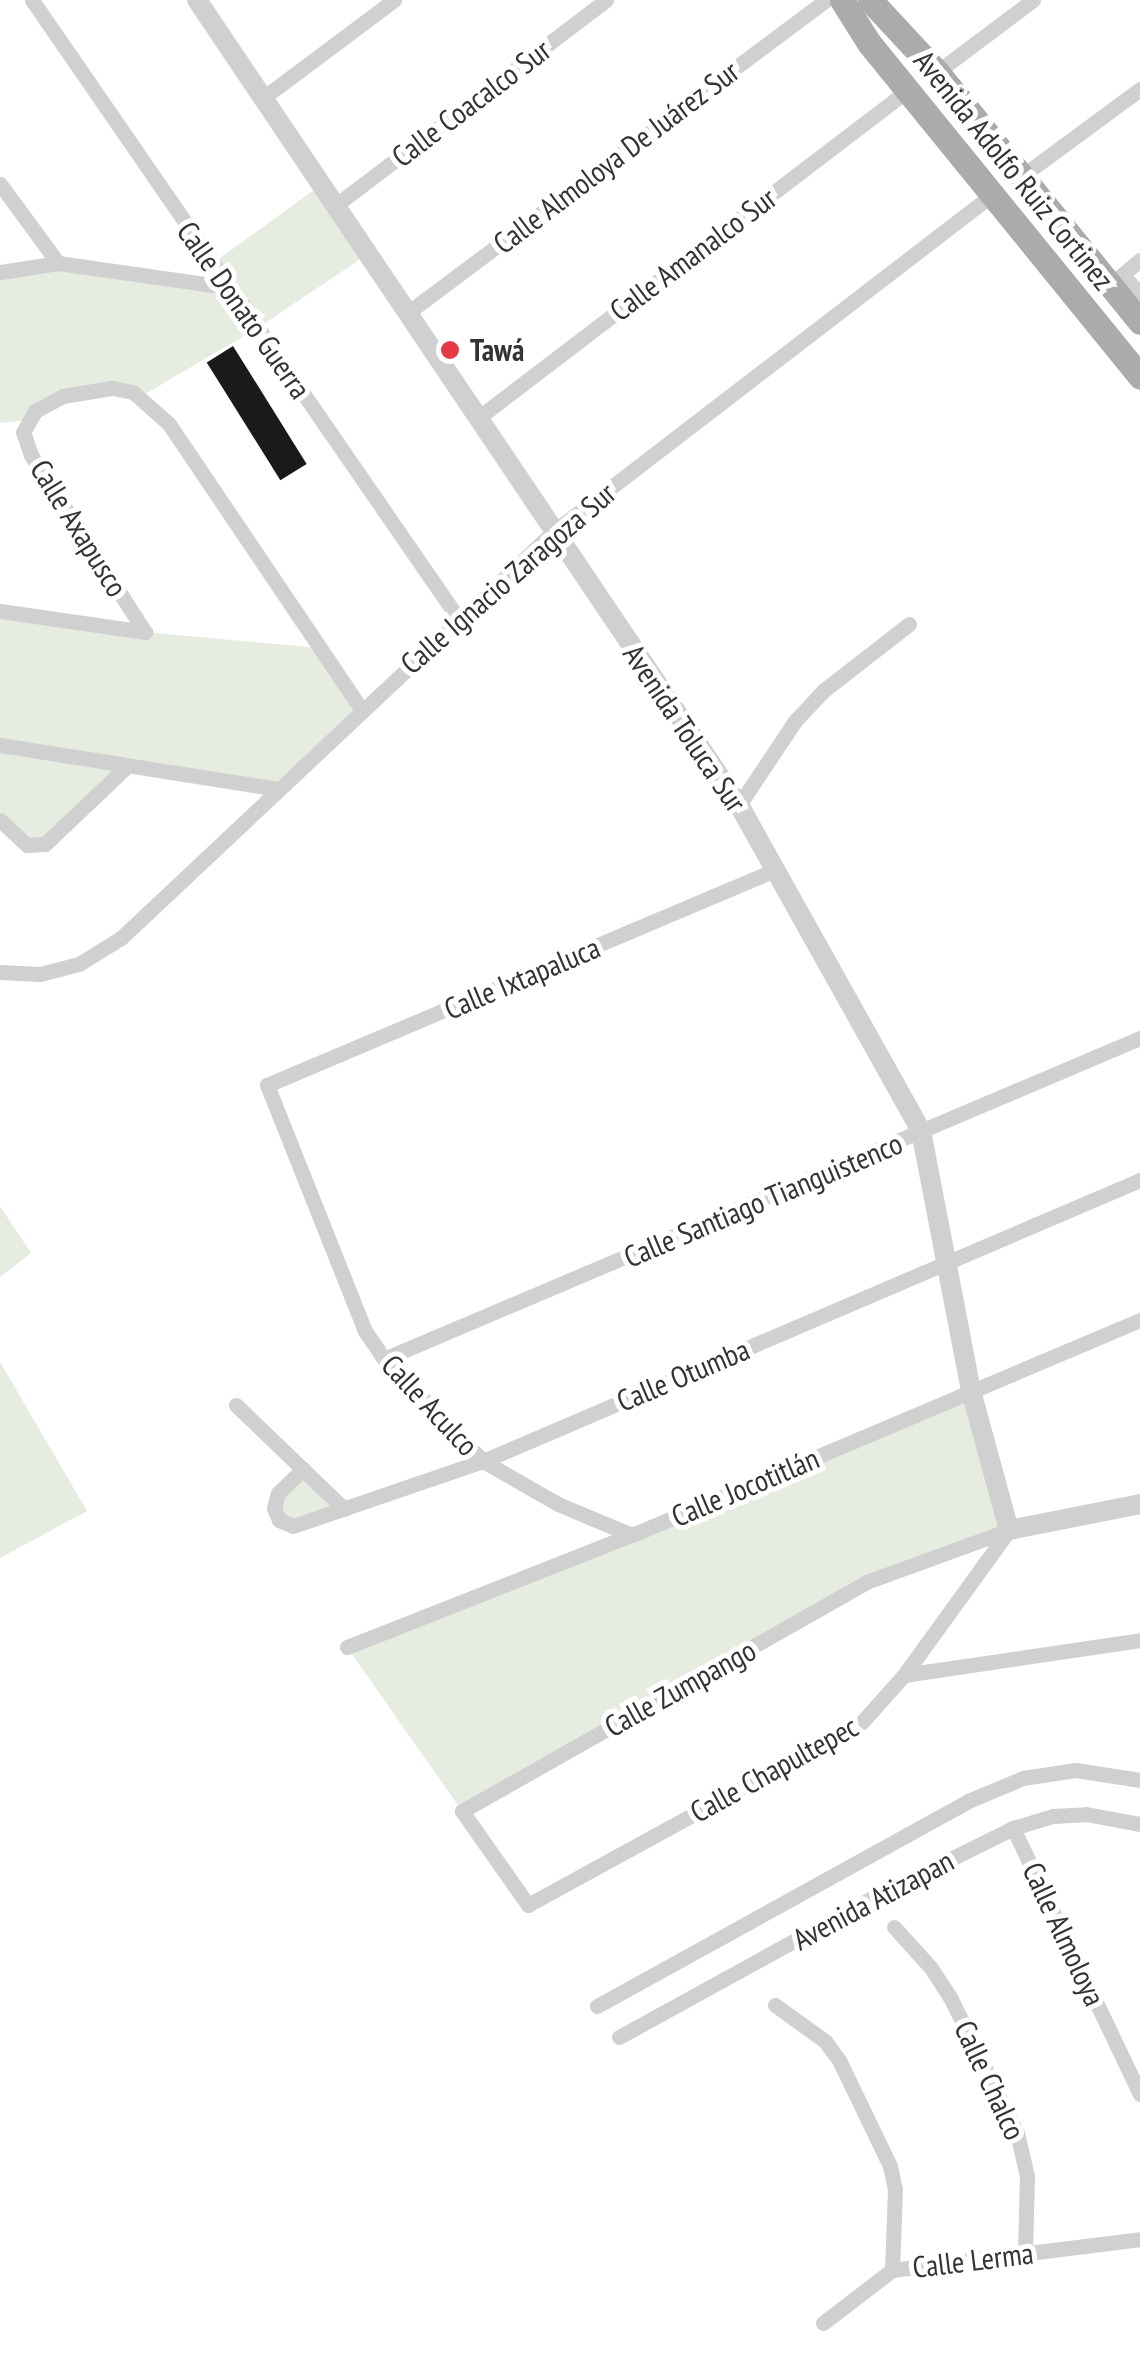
<!DOCTYPE html>
<html>
<head>
<meta charset="utf-8">
<style>
	body { margin:0 }
	#map { position:relative; width:1140px; height:2372px; overflow:hidden; background:#fff; font-family:"PT Sans Narrow",sans-serif }
	div>[style] { position:absolute }
	.green>* { inset:0; background:#e6ecdf }
	.building>* { inset:0; background:#1a1a1a; transform-origin:0 0 }
	.minor>* { height:15px; margin:-7.5px; padding:0 7.5px; transform-origin:7.5px; border-radius:7.5px; background:#d0d0d0 }
	.tertiary>* { height:20px; margin:-10px; padding:0 10px; transform-origin:10px; border-radius:10px; background:#d0d0d0 }
	.primary>* { height:25px; margin:-12.5px; padding:0 12.5px; transform-origin:12.5px; border-radius:12.5px; background:#ababab }
	.dots>* { width:28px; height:28px; translate:-50% -50%; box-sizing:border-box; border:5px solid #fff; border-radius:50% }
	span { translate:-50% -50%; white-space:nowrap; text-align:center; line-height:1.15; -webkit-text-stroke:10px #fff; paint-order:stroke }
	.street-label { font-size:30px; color:#333 }
	.poi-label { font-size:30px; color:#333; font-weight:700 }
	.left { translate:0 -50%; text-align:left }
</style>
</head>
<body>
<div id="map">
	<div class="green">
		<div style="clip-path:polygon(322px 184px,368px 254px,256px 329px,140px 397px,87px 390px,27px 420px,0 423px,0 272px,58px 263px,226px 287px,212px 264px)"></div>
		<div style="clip-path:polygon(0 611px,145px 632px,320px 648px,361px 709px,278px 789px,125px 768px,59px 832px,27px 845px,0 820px)"></div>
		<div style="clip-path:polygon(0 1206px,31px 1253px,0 1277px)"></div>
		<div style="clip-path:polygon(0 1362px,87px 1511px,0 1558px)"></div>
		<div style="clip-path:polygon(971px 1391px,1009px 1530px,869px 1581px,462px 1811px,347px 1647px)"></div>
		<div style="clip-path:polygon(303px 1469px,344px 1509px,308px 1524px,279px 1520px,278px 1493px)"></div>
	</div>
	<div class="building">
		<div style="left:233px;top:346px;width:139px;height:31px;rotate:58deg"></div>
	</div>
	<div class="minor">
		<div style="left:32px;top:0;width:751px;rotate:55.42deg"></div>
		<div style="left:937px;top:72px;width:120px;rotate:-36.9deg"></div>
		<div style="left:263px;top:98px;width:164px;rotate:-36.8deg"></div>
		<div style="left:1022px;top:176px;width:147px;rotate:-36.4deg"></div>
		<div style="left:0;top:184px;width:98px;rotate:53.7deg"></div>
		<div style="left:336px;top:205px;width:339px;rotate:-37.2deg"></div>
		<div style="left:0;top:272px;width:59px;rotate:-8.8deg"></div>
		<div style="left:58px;top:263px;width:171px;rotate:8.1deg"></div>
		<div style="left:1122px;top:275px;width:25px;rotate:45deg"></div>
		<div style="left:1110px;top:285px;width:39px;rotate:-40deg"></div>
		<div style="left:406px;top:314px;width:524px;rotate:-36.78deg"></div>
		<div style="left:478px;top:418px;width:541px;rotate:-37.34deg"></div>
		<div style="left:0;top:611px;width:147px;rotate:8.2deg"></div>
		<div style="left:145px;top:632px;width:211px;rotate:-122.8deg"></div>
		<div style="left:31px;top:455px;width:24px;rotate:-109deg"></div>
		<div style="left:23px;top:432px;width:24px;rotate:-60deg"></div>
		<div style="left:35px;top:411px;width:32px;rotate:-28deg"></div>
		<div style="left:63px;top:396px;width:50px;rotate:-9.3deg"></div>
		<div style="left:112px;top:388px;width:21px;rotate:11deg"></div>
		<div style="left:133px;top:392px;width:48px;rotate:41.6deg"></div>
		<div style="left:169px;top:424px;width:344px;rotate:56deg"></div>
		<div style="left:0;top:745px;width:281px;rotate:9deg"></div>
		<div style="left:739px;top:805px;width:101px;rotate:-56.3deg"></div>
		<div style="left:795px;top:721px;width:41px;rotate:-47deg"></div>
		<div style="left:823px;top:691px;width:109px;rotate:-37.9deg"></div>
		<div style="left:0;top:820px;width:37px;rotate:43deg"></div>
		<div style="left:27px;top:845px;width:18px;rotate:-3deg"></div>
		<div style="left:45px;top:844px;width:110px;rotate:-43.5deg"></div>
		<div style="left:0;top:972px;width:40px;rotate:2.9deg"></div>
		<div style="left:40px;top:974px;width:40px;rotate:-14.4deg"></div>
		<div style="left:79px;top:964px;width:49px;rotate:-31.8deg"></div>
		<div style="left:121px;top:938px;width:593px;rotate:-43.22deg"></div>
		<div style="left:553px;top:532px;width:555px;rotate:-37.53deg"></div>
		<div style="left:384px;top:1359px;width:821px;rotate:-23.01deg"></div>
		<div style="left:236px;top:1405px;width:150px;rotate:43.9deg"></div>
		<div style="left:303px;top:1469px;width:35px;rotate:136deg"></div>
		<div style="left:278px;top:1493px;width:16px;rotate:105deg"></div>
		<div style="left:274px;top:1508px;width:13px;rotate:67deg"></div>
		<div style="left:279px;top:1520px;width:15px;rotate:23deg"></div>
		<div style="left:293px;top:1526px;width:201px;rotate:-18.9deg"></div>
		<div style="left:483px;top:1461px;width:715px;rotate:-23.16deg"></div>
		<div style="left:1009px;top:1530px;width:179px;rotate:125.9deg"></div>
		<div style="left:904px;top:1675px;width:63px;rotate:131.8deg"></div>
		<div style="left:862px;top:1722px;width:381px;rotate:151.3deg"></div>
		<div style="left:528px;top:1905px;width:115px;rotate:-125.1deg"></div>
		<div style="left:462px;top:1811px;width:467px;rotate:-29.5deg"></div>
		<div style="left:869px;top:1581px;width:149px;rotate:-20deg"></div>
		<div style="left:632px;top:1535px;width:80px;rotate:-157.3deg"></div>
		<div style="left:558px;top:1504px;width:86px;rotate:-150.2deg"></div>
		<div style="left:483px;top:1461px;width:142px;rotate:-134.1deg"></div>
		<div style="left:384px;top:1359px;width:34px;rotate:-124deg"></div>
		<div style="left:365px;top:1331px;width:265px;rotate:-111.7deg"></div>
		<div style="left:267px;top:1085px;width:552px;rotate:-22.94deg"></div>
		<div style="left:347px;top:1647px;width:306px;rotate:-21.5deg"></div>
		<div style="left:632px;top:1535px;width:552px;rotate:-22.94deg"></div>
		<div style="left:904px;top:1675px;width:239px;rotate:-8.4deg"></div>
		<div style="left:1013px;top:1828px;width:295px;rotate:64.5deg"></div>
		<div style="left:894px;top:1927px;width:55px;rotate:47.9deg"></div>
		<div style="left:931px;top:1968px;width:35px;rotate:57deg"></div>
		<div style="left:950px;top:1997px;width:152px;rotate:63.8deg"></div>
		<div style="left:1017px;top:2133px;width:44px;rotate:76.9deg"></div>
		<div style="left:1027px;top:2176px;width:79px;rotate:91.5deg"></div>
		<div style="left:775px;top:2005px;width:62px;rotate:35.8deg"></div>
		<div style="left:825px;top:2041px;width:24px;rotate:54deg"></div>
		<div style="left:839px;top:2060px;width:118px;rotate:64.3deg"></div>
		<div style="left:890px;top:2166px;width:24px;rotate:78deg"></div>
		<div style="left:895px;top:2189px;width:81px;rotate:92.1deg"></div>
		<div style="left:597px;top:2006px;width:424px;rotate:-28.9deg"></div>
		<div style="left:968px;top:1801px;width:60px;rotate:-22.7deg"></div>
		<div style="left:1023px;top:1778px;width:53px;rotate:-8.7deg"></div>
		<div style="left:1075px;top:1770px;width:66px;rotate:8.7deg"></div>
		<div style="left:619px;top:2037px;width:289px;rotate:-28.8deg"></div>
		<div style="left:872px;top:1898px;width:157px;rotate:-26.4deg"></div>
		<div style="left:1013px;top:1828px;width:42px;rotate:-16.7deg"></div>
		<div style="left:1053px;top:1816px;width:33px;rotate:-3deg"></div>
		<div style="left:1086px;top:1814px;width:55px;rotate:10.5deg"></div>
		<div style="left:823px;top:2323px;width:87px;rotate:-37.5deg"></div>
		<div style="left:892px;top:2270px;width:250px;rotate:-7.1deg"></div>
	</div>
	<div class="tertiary">
		<div style="left:197px;top:0;width:970px;rotate:56.05deg"></div>
		<div style="left:739px;top:805px;width:373px;rotate:60.8deg"></div>
		<div style="left:921px;top:1131px;width:265px;rotate:79.1deg"></div>
		<div style="left:971px;top:1391px;width:144px;rotate:74.7deg"></div>
		<div style="left:1009px;top:1530px;width:134px;rotate:-11.2deg"></div>
	</div>
	<div class="primary">
		<div style="left:842px;top:0;width:51px;rotate:57.9deg"></div>
		<div style="left:869px;top:43px;width:430px;rotate:50.9deg"></div>
		<div style="left:870px;top:0;width:98px;rotate:47.1deg"></div>
		<div style="left:937px;top:72px;width:322px;rotate:50.9deg"></div>
	</div>
	<div class="dots">
		<div style="left:450px;top:350px;background:#e63946"></div>
	</div>
	<div class="street-label">
		<span style="left:471px;top:103px;rotate:-37deg">Calle Coacalco Sur</span>
		<span style="left:616px;top:157px;rotate:-37deg">Calle Almoloya De Juárez Sur</span>
		<span style="left:1014px;top:170px;rotate:51deg">Avenida Adolfo Ruiz Cortinez</span>
		<span style="left:693px;top:254px;rotate:-37deg">Calle Amanalco Sur</span>
		<span style="left:244px;top:310px;rotate:55deg">Calle Donato Guerra</span>
		<span style="left:79px;top:528px;rotate:58deg">Calle Axapusco</span>
		<span style="left:508px;top:578px;rotate:-41deg">Calle Ignacio Zaragoza Sur</span>
		<span style="left:685px;top:728px;rotate:56deg">Avenida Toluca Sur</span>
		<span style="left:522px;top:978px;rotate:-23deg">Calle Ixtapaluca</span>
		<span style="left:763px;top:1200px;rotate:-23deg">Calle Santiago Tianguistenco</span>
		<span style="left:683px;top:1375px;rotate:-23deg">Calle Otumba</span>
		<span style="left:430px;top:1405px;rotate:47deg">Calle Aculco</span>
		<span style="left:745px;top:1487px;rotate:-23deg">Calle Jocotitlán</span>
		<span style="left:680px;top:1688px;rotate:-29deg">Calle Zumpango</span>
		<span style="left:774px;top:1769px;rotate:-29deg">Calle Chapultepec</span>
		<span style="left:873px;top:1900px;rotate:-28deg">Avenida Atizapan</span>
		<span style="left:1064px;top:1934px;rotate:65deg">Calle Almoloya</span>
		<span style="left:990px;top:2080px;rotate:65deg">Calle Chalco</span>
		<span style="left:973px;top:2260px;rotate:-7deg">Calle Lerma</span>
	</div>
	<div class="poi-label">
		<span class="left" style="left:470px;top:350px">Tawá</span>
	</div>
</div>
</body>
</html>
